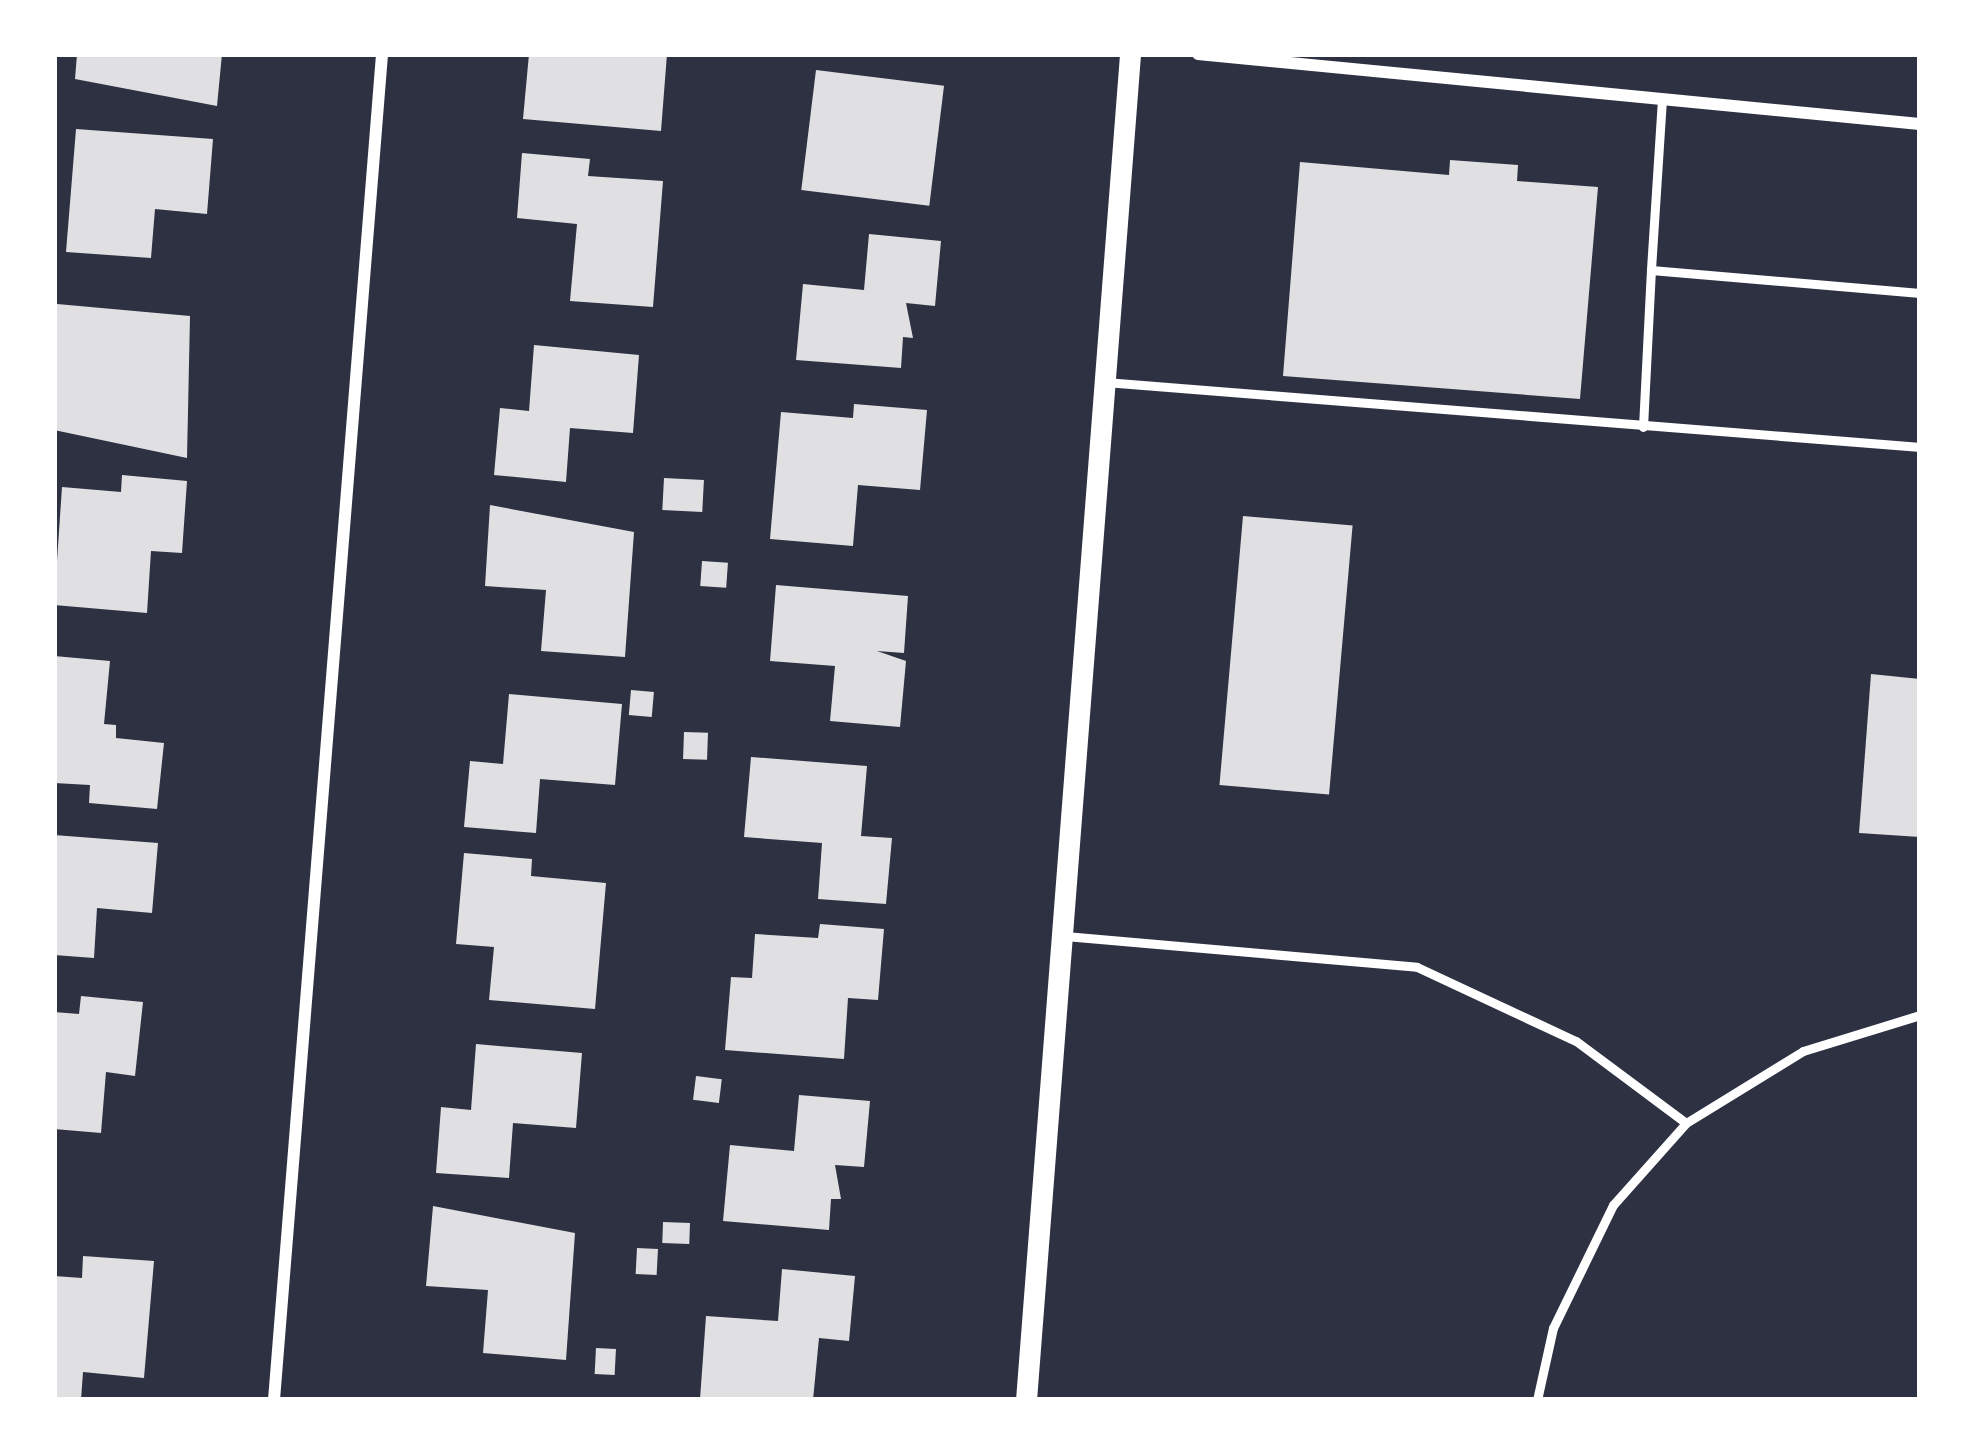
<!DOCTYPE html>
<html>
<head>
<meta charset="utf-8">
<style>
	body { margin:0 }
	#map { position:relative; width:1974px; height:1454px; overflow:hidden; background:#2d3142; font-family:"Space Grotesk",sans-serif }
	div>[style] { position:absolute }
	.building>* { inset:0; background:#e0e0e3; transform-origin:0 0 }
	.service>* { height:9px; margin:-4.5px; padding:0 4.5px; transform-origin:4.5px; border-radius:4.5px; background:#fff }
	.minor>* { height:12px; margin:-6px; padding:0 6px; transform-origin:6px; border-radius:6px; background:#fff }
	.tertiary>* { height:21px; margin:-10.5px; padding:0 10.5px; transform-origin:10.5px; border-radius:10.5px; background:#fff }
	span { translate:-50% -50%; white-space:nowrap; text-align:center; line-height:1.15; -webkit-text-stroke:10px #fff; paint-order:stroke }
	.frame { position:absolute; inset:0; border:57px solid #fff; pointer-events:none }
</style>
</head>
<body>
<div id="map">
	<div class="building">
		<div style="clip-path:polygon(77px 54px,222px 54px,217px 106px,75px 79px)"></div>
		<div style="clip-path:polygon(529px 54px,667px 54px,661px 131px,523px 119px)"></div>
		<div style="left:816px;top:70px;width:129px;height:121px;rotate:7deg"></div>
		<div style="clip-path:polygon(76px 129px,213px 139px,207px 214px,155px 209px,151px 258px,66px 252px)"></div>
		<div style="clip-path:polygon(522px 153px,590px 159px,588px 176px,663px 181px,653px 307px,570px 301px,577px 224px,517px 218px)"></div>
		<div style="clip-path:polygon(1450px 160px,1518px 165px,1517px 181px,1598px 187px,1580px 399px,1283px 376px,1300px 162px,1449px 175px)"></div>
		<div style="clip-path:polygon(869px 234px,941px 241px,935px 306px,906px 303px,913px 338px,903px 337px,901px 368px,796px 360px,803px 284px,864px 290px)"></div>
		<div style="clip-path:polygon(57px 304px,190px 316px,187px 458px,54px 430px)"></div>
		<div style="clip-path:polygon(534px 345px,639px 355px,633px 433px,570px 428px,566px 482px,494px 475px,500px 408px,529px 411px)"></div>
		<div style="clip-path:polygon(854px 404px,927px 410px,920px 490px,858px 485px,853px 546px,770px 539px,781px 412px,853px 418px)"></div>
		<div style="clip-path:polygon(122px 475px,187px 481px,182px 553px,151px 551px,147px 613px,54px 605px,62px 487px,121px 492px)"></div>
		<div style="left:664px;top:478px;width:40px;height:32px;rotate:3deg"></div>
		<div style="clip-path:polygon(490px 505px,634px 532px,625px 657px,541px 651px,546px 590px,485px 586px)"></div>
		<div style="left:1243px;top:516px;width:110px;height:270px;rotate:5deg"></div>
		<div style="left:702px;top:561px;width:26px;height:25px;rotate:4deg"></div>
		<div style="clip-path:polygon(776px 585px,908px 596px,904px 653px,877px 651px,906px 661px,900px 727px,830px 721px,835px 666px,770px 661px)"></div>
		<div style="clip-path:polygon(54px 656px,110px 661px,104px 724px,116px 725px,116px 738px,164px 743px,157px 809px,89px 803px,90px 785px,54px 783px)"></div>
		<div style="clip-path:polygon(1871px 674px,1920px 679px,1920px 837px,1859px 833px)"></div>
		<div style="left:631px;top:690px;width:23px;height:25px;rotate:5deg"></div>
		<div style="clip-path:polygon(509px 694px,622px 704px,615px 785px,540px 779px,536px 833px,464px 827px,470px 761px,503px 764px)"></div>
		<div style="left:684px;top:732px;width:24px;height:27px;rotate:2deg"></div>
		<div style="clip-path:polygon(751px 757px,867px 766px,861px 836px,892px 838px,886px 904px,818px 899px,822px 843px,744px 837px)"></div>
		<div style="clip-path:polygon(54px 835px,158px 843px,152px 913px,97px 908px,94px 958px,54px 955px)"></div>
		<div style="clip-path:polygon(464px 853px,532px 859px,531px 876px,606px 883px,595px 1009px,489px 1000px,494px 947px,456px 944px)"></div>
		<div style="clip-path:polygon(820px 924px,884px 929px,878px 1000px,848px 998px,844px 1059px,725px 1050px,731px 977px,752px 978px,755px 934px,818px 938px)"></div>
		<div style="clip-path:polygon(81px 996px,143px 1002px,135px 1076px,106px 1072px,101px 1133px,54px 1129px,54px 1012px,79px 1014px)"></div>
		<div style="clip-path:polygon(476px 1044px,582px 1053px,576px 1128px,513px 1123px,509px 1178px,436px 1173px,441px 1107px,471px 1110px)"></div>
		<div style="left:696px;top:1076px;width:26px;height:24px;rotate:7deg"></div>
		<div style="clip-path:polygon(799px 1095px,870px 1101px,864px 1167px,835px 1165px,841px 1199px,831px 1199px,829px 1230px,723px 1221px,730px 1145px,794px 1151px)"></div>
		<div style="clip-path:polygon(433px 1206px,575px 1233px,566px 1360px,483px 1353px,488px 1290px,426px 1286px)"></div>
		<div style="left:663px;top:1222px;width:27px;height:21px;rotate:2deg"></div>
		<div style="left:637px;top:1248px;width:21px;height:26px;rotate:3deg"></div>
		<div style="clip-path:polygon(83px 1256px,154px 1261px,144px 1378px,83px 1372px,81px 1400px,54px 1399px,54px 1276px,82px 1278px)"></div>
		<div style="clip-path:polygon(782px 1269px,855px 1276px,849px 1341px,819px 1338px,813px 1400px,700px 1399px,706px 1316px,778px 1321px)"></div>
		<div style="left:596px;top:1348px;width:20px;height:26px;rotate:3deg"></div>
	</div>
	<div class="service">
		<div style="left:1662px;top:99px;width:171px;rotate:93.7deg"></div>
		<div style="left:1651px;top:270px;width:270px;rotate:4.9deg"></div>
		<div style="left:1105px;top:382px;width:818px;rotate:4.56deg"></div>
		<div style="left:1643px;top:427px;width:157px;rotate:-87.1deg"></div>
		<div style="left:1065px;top:936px;width:353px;rotate:5deg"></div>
		<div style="left:1417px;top:967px;width:175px;rotate:25deg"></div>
		<div style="left:1576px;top:1041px;width:137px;rotate:36.7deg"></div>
		<div style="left:1537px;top:1400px;width:74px;rotate:-77.5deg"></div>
		<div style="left:1553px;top:1328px;width:137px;rotate:-64deg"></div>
		<div style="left:1613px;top:1205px;width:110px;rotate:-48.3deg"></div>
		<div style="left:1686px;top:1123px;width:137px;rotate:-31.6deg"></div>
		<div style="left:1803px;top:1051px;width:122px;rotate:-17.1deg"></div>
	</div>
	<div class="minor">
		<div style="left:1198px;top:54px;width:725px;rotate:5.54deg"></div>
		<div style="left:274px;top:1400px;width:1350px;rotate:-85.41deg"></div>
	</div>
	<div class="tertiary">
		<div style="left:1026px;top:1400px;width:1350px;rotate:-85.58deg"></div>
	</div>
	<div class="frame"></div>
</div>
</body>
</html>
